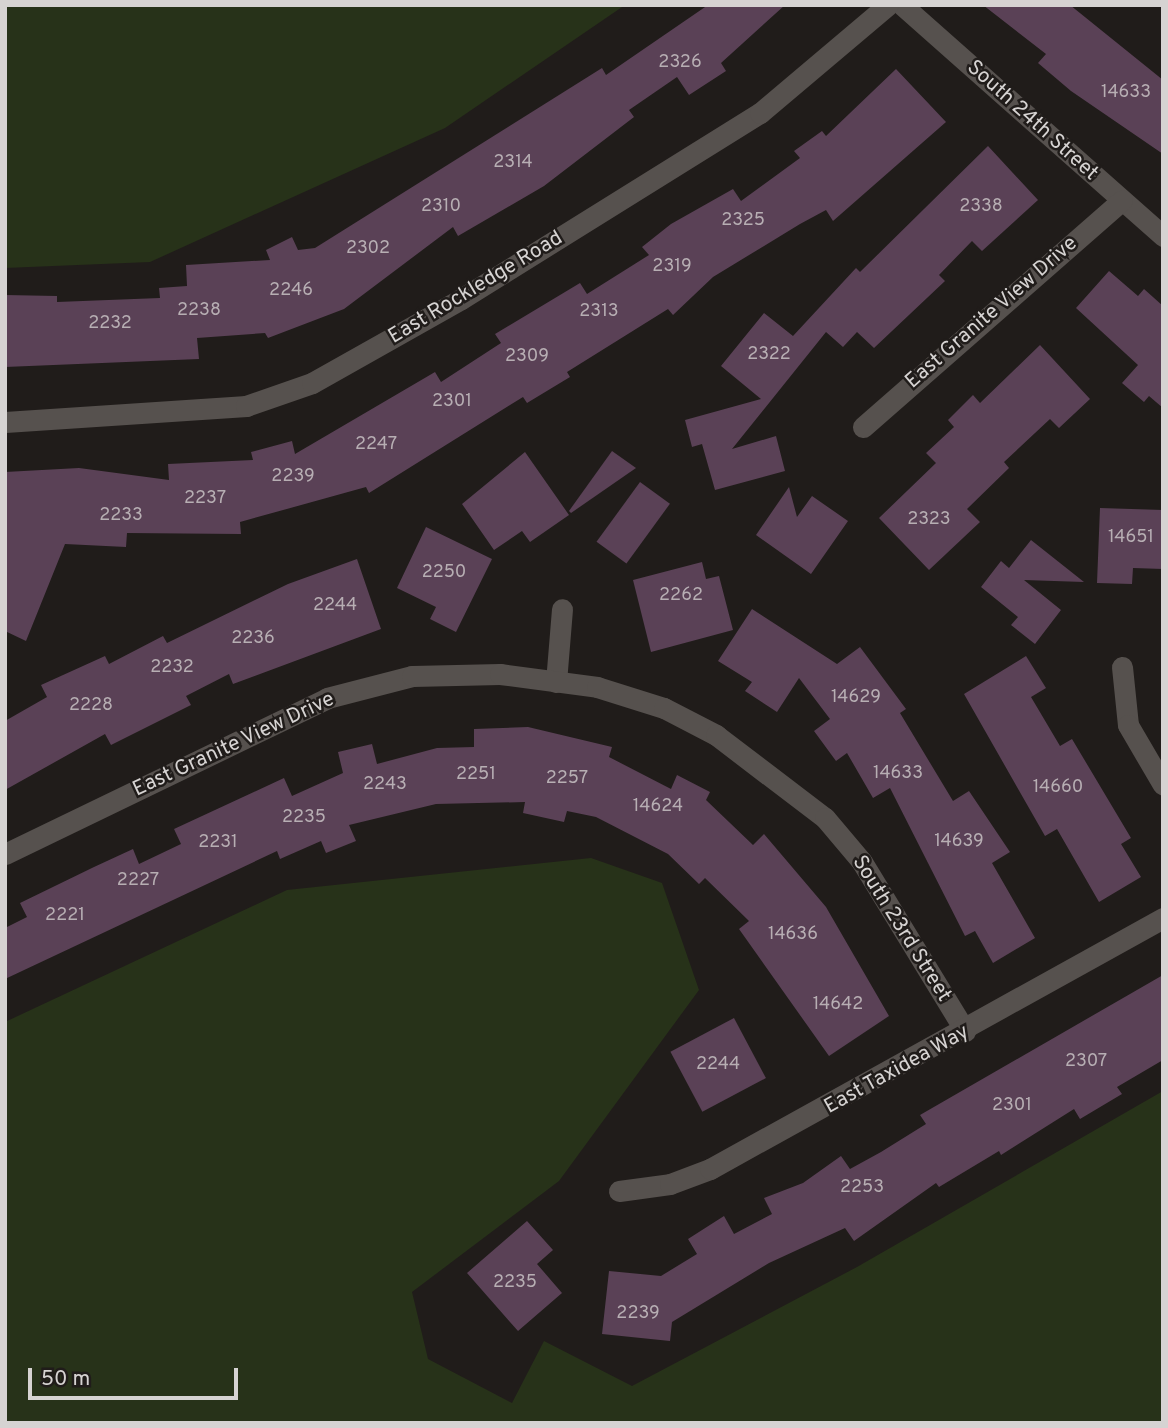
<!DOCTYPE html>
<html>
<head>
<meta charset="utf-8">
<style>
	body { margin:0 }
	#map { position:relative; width:1168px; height:1428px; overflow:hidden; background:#201c1a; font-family:Overpass,sans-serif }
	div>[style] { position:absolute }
	.green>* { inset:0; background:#273219 }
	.building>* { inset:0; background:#5a4156; transform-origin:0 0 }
	.minor>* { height:21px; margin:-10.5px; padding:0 10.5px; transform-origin:10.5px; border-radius:10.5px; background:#56514e }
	span { translate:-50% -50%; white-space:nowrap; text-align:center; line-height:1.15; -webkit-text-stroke:5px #201c1a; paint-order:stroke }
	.number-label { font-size:18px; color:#b7aeb3 }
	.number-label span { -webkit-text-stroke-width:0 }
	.street-label { font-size:21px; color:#d6d3d2 }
	.frame { position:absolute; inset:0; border:7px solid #d6d3d2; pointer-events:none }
	.scale { position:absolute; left:28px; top:1368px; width:210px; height:32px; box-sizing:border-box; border:4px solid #d6d3d2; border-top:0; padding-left:9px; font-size:21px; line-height:24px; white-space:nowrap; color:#d6d3d2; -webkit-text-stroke:5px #201c1a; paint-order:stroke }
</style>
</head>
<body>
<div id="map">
	<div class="green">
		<div style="clip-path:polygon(5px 5px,625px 5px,445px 128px,150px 262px,5px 268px)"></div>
		<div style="clip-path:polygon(591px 858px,662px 883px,699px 990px,559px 1181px,412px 1292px,428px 1359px,512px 1403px,544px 1341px,632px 1386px,857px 1267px,1163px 1091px,1163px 1423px,5px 1423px,5px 1022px,287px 890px)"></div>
	</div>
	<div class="building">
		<div style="clip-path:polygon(708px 5px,785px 5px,721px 63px,726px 71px,689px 95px,677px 77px,629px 110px,634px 117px,544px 186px,458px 236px,453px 227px,344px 309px,268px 338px,265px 333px,197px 338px,199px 359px,5px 367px,5px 295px,57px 296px,57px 302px,160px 298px,159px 288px,187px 286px,186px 265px,270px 260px,266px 250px,292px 237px,298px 250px,315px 248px,602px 68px,606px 75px)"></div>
		<div style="clip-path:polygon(983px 5px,1070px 5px,1163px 80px,1163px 154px,1071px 91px,1038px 63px,1046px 54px)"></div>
		<div style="clip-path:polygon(896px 69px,946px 122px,833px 221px,826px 210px,800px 224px,713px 277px,673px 315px,668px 309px,567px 372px,570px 377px,527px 403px,523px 397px,369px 493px,366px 487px,240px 522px,241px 534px,127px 533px,126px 547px,65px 544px,26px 641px,5px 631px,5px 472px,79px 468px,169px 480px,168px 464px,253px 460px,251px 452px,292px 441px,295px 454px,435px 372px,441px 382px,501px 343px,495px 334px,580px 283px,587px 294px,649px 255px,642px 247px,671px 224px,733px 189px,741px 201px,800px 158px,794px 151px,822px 131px,826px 136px)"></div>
		<div style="clip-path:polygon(988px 146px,1038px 200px,982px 251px,972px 241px,939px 275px,945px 281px,874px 348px,857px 332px,843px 347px,826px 332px,732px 449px,776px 436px,785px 471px,715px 490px,702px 444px,692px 447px,685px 420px,761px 399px,721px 366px,764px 313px,793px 336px,856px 268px,860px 272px)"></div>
		<div style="clip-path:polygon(1109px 271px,1138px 296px,1144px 289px,1163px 306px,1163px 408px,1149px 396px,1144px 402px,1122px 383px,1138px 365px,1076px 308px)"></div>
		<div style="clip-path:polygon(1040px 345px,1090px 399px,1059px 428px,1050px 419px,1004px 462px,1009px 468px,967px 509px,980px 522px,929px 570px,879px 518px,936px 463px,926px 453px,954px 427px,948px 420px,973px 395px,980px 403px)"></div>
		<div style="clip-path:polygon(612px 451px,636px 468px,571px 513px,569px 511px)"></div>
		<div style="clip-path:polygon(525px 452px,569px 515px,530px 542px,522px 531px,494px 550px,462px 504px)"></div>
		<div style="left:640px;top:482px;width:37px;height:74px;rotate:36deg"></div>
		<div style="clip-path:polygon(789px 487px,797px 517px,812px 496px,848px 521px,811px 574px,756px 535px)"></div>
		<div style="clip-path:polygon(1100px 508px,1163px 510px,1163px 569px,1133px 568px,1132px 584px,1097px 583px)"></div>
		<div style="clip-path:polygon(426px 527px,492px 559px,456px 632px,430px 619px,436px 607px,397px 588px)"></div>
		<div style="clip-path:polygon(1031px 540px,1084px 582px,1024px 580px,1061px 610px,1035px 644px,1011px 625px,1018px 617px,981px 587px,1001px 561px,1009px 568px)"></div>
		<div style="clip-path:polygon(357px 559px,381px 629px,233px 684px,229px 674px,186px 696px,191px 705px,111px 745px,105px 734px,5px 790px,5px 721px,47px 697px,41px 685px,105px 656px,109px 664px,163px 636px,167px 643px,288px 584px)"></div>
		<div style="clip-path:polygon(702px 562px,706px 579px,719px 576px,733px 630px,651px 652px,633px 580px)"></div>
		<div style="clip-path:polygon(752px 609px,837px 664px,860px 647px,906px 709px,900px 713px,953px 801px,969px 791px,1010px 852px,992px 863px,1035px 938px,993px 963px,975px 931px,965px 936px,890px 788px,873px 798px,847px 753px,836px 761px,814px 731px,830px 719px,799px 678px,777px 712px,745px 691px,752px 682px,718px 661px)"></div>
		<div style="clip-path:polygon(1026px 656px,1046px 688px,1031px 697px,1060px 746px,1072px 739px,1131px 838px,1121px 844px,1141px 877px,1099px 902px,1057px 829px,1045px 836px,964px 694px)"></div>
		<div style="clip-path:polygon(528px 727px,612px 747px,609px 757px,671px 789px,677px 775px,710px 792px,706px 800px,753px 845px,764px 834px,826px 907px,889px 1016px,829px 1056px,739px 929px,749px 921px,705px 878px,699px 884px,668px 854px,596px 817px,567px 811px,564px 822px,523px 813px,525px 802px,436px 804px,349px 825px,356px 841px,326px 853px,321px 841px,280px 859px,277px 851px,5px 979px,5px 928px,27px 917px,20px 903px,94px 867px,133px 849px,139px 864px,181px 844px,174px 829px,284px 778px,292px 796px,343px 773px,338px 752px,372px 744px,377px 764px,437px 748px,474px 747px,474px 729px)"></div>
		<div style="clip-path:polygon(1163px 975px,1163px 1060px,1117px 1087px,1122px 1094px,1080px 1119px,1074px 1109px,1001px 1155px,999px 1151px,939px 1187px,936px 1183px,854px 1241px,845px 1228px,769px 1263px,672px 1322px,670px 1341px,602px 1334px,609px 1271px,661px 1276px,697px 1254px,688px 1239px,724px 1216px,734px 1234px,772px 1214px,764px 1198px,803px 1183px,841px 1156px,850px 1169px,881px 1152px,926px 1124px,920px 1115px)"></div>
		<div style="left:734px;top:1018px;width:68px;height:72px;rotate:62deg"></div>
		<div style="clip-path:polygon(527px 1221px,553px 1250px,537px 1264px,562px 1293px,518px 1331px,467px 1273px)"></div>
	</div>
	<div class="minor">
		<div style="left:902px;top:5px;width:349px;rotate:41.5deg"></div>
		<div style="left:5px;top:422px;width:242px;rotate:-3.8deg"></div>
		<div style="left:246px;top:406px;width:70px;rotate:-19.2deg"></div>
		<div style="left:312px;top:383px;width:171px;rotate:-29.4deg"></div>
		<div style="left:461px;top:299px;width:352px;rotate:-31.9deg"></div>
		<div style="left:760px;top:113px;width:167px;rotate:-40.2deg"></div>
		<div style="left:863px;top:427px;width:344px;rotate:-41.2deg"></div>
		<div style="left:1122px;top:667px;width:58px;rotate:84.1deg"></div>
		<div style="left:1128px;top:725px;width:69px;rotate:59.7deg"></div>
		<div style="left:556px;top:682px;width:73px;rotate:-85.3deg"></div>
		<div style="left:5px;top:854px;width:358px;rotate:-25.8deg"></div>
		<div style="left:327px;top:698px;width:88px;rotate:-14.5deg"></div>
		<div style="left:412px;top:676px;width:88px;rotate:-1.3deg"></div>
		<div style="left:500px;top:674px;width:98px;rotate:7.6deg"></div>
		<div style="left:597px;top:687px;width:70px;rotate:17.4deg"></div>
		<div style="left:664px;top:708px;width:59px;rotate:27.4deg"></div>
		<div style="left:716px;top:735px;width:137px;rotate:37.3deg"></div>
		<div style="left:825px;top:818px;width:57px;rotate:49.9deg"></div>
		<div style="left:862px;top:862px;width:198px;rotate:58.6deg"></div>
		<div style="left:619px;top:1191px;width:51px;rotate:-7.8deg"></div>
		<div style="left:670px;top:1184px;width:43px;rotate:-20.6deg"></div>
		<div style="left:710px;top:1169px;width:518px;rotate:-28.99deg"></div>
	</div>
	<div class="number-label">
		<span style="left:680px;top:63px">2326</span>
		<span style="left:1126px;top:93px">14633</span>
		<span style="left:513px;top:163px">2314</span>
		<span style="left:441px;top:207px">2310</span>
		<span style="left:981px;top:207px">2338</span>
		<span style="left:743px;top:221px">2325</span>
		<span style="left:368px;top:249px">2302</span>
		<span style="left:672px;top:267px">2319</span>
		<span style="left:291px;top:291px">2246</span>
		<span style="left:199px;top:311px">2238</span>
		<span style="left:599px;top:312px">2313</span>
		<span style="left:110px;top:324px">2232</span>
		<span style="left:769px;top:355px">2322</span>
		<span style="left:527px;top:357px">2309</span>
		<span style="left:452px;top:402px">2301</span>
		<span style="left:376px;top:445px">2247</span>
		<span style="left:293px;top:477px">2239</span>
		<span style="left:205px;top:499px">2237</span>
		<span style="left:121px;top:516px">2233</span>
		<span style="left:929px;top:520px">2323</span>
		<span style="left:1131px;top:538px">14651</span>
		<span style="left:444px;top:573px">2250</span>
		<span style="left:681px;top:596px">2262</span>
		<span style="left:335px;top:606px">2244</span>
		<span style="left:253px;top:639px">2236</span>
		<span style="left:172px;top:668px">2232</span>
		<span style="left:856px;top:698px">14629</span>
		<span style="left:91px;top:706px">2228</span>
		<span style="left:898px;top:774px">14633</span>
		<span style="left:476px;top:775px">2251</span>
		<span style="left:567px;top:779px">2257</span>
		<span style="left:385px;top:785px">2243</span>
		<span style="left:1058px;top:788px">14660</span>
		<span style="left:658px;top:807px">14624</span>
		<span style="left:304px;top:818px">2235</span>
		<span style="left:959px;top:842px">14639</span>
		<span style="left:218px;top:843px">2231</span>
		<span style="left:138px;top:881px">2227</span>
		<span style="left:65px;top:916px">2221</span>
		<span style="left:793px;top:935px">14636</span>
		<span style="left:838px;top:1005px">14642</span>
		<span style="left:1086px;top:1062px">2307</span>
		<span style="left:718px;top:1065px">2244</span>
		<span style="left:1012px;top:1106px">2301</span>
		<span style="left:862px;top:1188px">2253</span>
		<span style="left:515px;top:1283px">2235</span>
		<span style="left:638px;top:1314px">2239</span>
	</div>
	<div class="street-label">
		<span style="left:1032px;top:121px;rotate:42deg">South 24th Street</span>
		<span style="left:476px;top:288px;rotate:-31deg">East Rockledge Road</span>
		<span style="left:992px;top:313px;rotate:-41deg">East Granite View Drive</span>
		<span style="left:234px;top:745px;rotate:-25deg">East Granite View Drive</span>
		<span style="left:901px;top:929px;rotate:58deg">South 23rd Street</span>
		<span style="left:897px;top:1070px;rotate:-29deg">East Taxidea Way</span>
	</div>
	<div class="frame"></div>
	<div class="scale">50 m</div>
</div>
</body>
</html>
